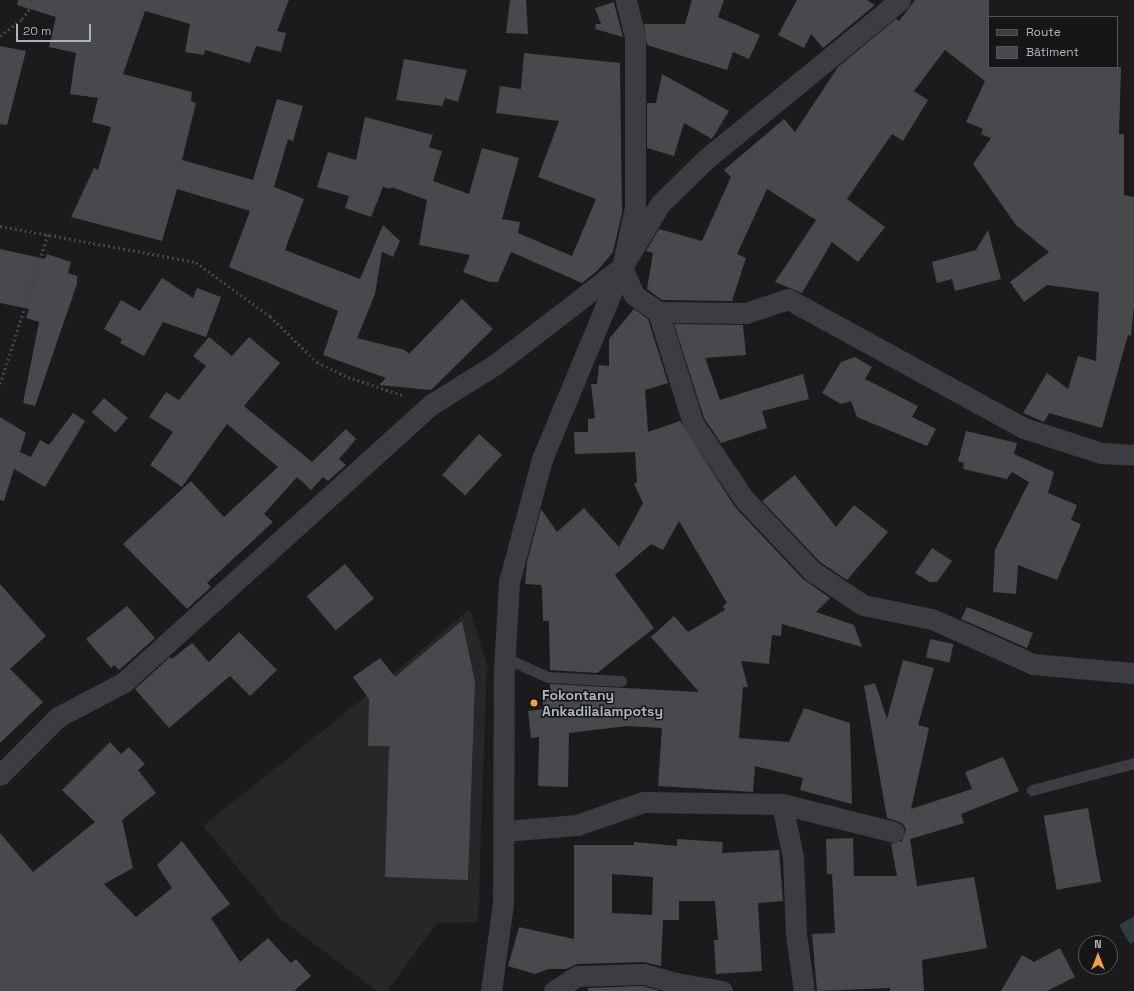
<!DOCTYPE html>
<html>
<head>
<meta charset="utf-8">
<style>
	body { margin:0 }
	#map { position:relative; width:1134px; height:991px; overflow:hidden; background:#1b1b1d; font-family:"Space Grotesk",sans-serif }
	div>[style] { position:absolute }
	.built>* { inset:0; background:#27272a }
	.water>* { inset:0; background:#313b41 }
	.building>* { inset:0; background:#48494d; transform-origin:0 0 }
	.path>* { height:2.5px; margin-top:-1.25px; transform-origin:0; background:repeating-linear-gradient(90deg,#424549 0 2px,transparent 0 5px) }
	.lane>* { height:11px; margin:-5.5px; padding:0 5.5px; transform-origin:5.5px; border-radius:5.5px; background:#3c3d42 }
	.street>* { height:21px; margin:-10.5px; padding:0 10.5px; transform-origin:10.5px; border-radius:10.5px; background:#3c3d42 }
	.dots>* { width:11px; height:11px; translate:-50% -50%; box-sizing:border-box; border:2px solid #161618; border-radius:50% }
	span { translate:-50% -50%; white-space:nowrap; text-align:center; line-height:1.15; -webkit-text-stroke:3px #161618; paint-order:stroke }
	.poi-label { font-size:14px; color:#aeb4bc; font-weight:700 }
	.left { translate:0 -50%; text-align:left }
	.legend { position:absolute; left:988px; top:16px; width:130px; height:52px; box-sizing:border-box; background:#161618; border:1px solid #53555a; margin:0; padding:5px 7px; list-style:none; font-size:12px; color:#aeb4bc }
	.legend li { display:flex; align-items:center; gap:8px; height:20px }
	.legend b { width:20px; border:1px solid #53555a }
	.north { position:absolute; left:1078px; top:935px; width:40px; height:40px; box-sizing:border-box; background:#161618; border:1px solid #53555a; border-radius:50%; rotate:0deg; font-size:11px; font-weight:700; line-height:16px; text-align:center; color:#aeb4bc }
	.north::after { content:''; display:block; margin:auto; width:14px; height:18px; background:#eaa245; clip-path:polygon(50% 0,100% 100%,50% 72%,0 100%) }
	.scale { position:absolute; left:16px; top:24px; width:75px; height:18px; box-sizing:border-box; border:2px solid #aeb4bc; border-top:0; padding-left:5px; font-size:12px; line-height:14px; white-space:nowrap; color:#aeb4bc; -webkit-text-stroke:3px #161618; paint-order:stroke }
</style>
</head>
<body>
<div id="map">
	<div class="built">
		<div style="clip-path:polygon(470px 609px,487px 664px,478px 922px,437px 923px,387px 991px,377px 991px,281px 919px,203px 826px,370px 693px)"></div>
	</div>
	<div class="water">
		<div style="clip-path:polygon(1134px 916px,1134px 942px,1130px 944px,1119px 925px)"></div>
	</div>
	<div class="building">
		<div style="clip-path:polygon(18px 0,289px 0,277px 31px,286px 33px,281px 52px,256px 46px,250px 63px,205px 50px,204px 55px,185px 52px,190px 24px,145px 11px,123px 74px,192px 92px,191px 101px,196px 103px,182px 160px,253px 180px,277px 99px,303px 106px,293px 141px,288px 139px,274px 187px,304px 199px,285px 250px,360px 279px,383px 225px,400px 241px,393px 257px,382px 252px,375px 294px,357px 338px,405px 350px,409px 354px,462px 299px,493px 329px,431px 390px,379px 385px,386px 378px,323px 355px,338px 311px,229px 267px,250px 211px,177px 189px,162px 241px,71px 217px,94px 168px,98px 170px,111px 127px,92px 122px,98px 98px,70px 94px,76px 53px,49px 47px,56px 17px,17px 5px)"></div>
		<div style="clip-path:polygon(510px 0,526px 0,528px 34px,506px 33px)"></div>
		<div style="clip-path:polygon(692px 0,724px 0,718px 17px,760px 35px,749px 59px,733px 52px,727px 70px,647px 45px,644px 24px,685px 24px)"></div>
		<div style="clip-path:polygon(797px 0,867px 0,875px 5px,823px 48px,811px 34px,804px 48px,778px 35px)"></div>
		<div style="clip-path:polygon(915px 0,989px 0,989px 67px,1121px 67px,1119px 134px,1124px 134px,1124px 195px,1134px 197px,1134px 305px,1131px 336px,1128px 335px,1102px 428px,1049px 413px,1044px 422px,1023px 413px,1047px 373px,1068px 389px,1078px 356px,1096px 361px,1099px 292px,1047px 285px,1024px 302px,1010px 282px,1049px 252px,1016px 225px,973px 164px,991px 138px,981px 134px,983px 129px,966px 122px,985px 81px,945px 50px,914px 91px,928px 100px,903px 141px,892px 134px,847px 199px,885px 227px,858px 262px,832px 242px,802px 293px,775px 282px,816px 220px,767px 189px,737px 254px,746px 258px,732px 301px,662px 300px,647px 289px,653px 253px,646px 251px,659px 229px,702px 241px,731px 177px,724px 170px,784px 119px,795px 132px,838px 67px,896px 19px,899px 21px)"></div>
		<div style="clip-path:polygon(614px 2px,614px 3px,623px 37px,595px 29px,596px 24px,601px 24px,595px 8px)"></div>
		<div style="clip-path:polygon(0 46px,26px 51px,7px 125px,0 124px)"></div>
		<div style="clip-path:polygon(524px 53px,620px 63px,622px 213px,613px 252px,598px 270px,582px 283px,511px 252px,498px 282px,490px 282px,463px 272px,470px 255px,419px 245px,427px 200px,391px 187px,391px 189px,383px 187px,371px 217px,345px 208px,349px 196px,317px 187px,328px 152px,356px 160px,365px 117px,433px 135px,429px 147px,442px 151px,433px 181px,469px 194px,482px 148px,519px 158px,502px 219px,520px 222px,518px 233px,572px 256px,596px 199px,538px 177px,559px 121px,496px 113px,500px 86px,521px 89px)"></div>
		<div style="clip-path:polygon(404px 59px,467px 70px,458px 102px,445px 98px,442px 106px,396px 100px)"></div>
		<div style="clip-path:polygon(662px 74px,729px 111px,712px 139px,684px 123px,674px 156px,647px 148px,647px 103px,656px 103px)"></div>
		<div style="clip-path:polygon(988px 230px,1001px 279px,955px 291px,952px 279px,937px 283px,932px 262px,976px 250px)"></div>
		<div style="clip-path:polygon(0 249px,45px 259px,47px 254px,71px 262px,68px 273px,77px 276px,77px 284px,35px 406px,23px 403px,39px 322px,26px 318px,29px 309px,0 303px)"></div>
		<div style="clip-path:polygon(162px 278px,193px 298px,197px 288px,221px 297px,206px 337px,163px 322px,144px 356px,120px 343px,122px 339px,104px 329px,121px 300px,140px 311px)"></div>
		<div style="clip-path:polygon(634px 309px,648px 319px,668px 383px,645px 390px,648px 432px,680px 421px,735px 507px,803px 579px,830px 598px,816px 612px,854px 625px,862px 647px,782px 624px,781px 636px,772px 635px,769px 664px,741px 661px,748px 687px,743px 687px,739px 738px,789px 742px,804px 708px,850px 723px,852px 804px,800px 790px,803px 778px,755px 766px,753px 792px,658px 786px,662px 728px,627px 726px,569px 733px,568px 787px,538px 786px,539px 737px,531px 738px,528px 711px,544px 709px,542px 699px,550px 698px,550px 684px,699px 692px,651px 637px,674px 616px,688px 632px,725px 610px,723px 606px,727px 603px,679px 521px,663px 550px,651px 544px,615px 575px,654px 628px,597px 673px,550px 670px,549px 621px,543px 621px,542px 589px,541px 585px,525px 584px,527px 562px,541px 509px,557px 532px,584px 508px,619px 547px,643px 503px,634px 484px,637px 482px,635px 452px,575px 454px,574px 432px,588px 432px,588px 419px,595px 418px,591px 384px,597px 384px,599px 365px,609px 366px,609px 339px)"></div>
		<div style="clip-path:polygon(674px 324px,743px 325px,746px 355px,705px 358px,720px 400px,803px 374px,809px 399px,762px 411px,767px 428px,721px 443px,704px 418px)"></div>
		<div style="clip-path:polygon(209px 337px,232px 356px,249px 337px,280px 363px,244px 406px,312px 462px,346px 429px,356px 439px,339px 459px,346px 465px,328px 481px,323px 477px,311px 490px,297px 477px,264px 514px,273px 522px,207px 583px,211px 587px,187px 609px,123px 544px,191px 481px,224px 517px,278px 467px,227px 424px,182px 487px,150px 465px,173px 432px,149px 417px,166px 392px,179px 400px,206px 366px,193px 356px)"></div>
		<div style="clip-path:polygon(855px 357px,872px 367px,865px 379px,918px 406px,912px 417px,936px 429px,927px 446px,857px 417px,851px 401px,841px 404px,822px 393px,841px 362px)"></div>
		<div style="left:104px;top:398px;width:31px;height:19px;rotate:40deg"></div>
		<div style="clip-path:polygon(73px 413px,85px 421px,45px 487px,14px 469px,4px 501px,0 500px,0 417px,26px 433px,20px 452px,31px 457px,40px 440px,49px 445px)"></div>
		<div style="clip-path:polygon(966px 431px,1017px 443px,1014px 454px,1054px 472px,1048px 493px,1077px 505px,1071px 520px,1081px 524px,1057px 580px,1018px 565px,1016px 594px,993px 592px,995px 550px,1029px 482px,1012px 472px,1007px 479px,963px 469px,964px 463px,958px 461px)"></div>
		<div style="left:479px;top:434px;width:31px;height:55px;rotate:42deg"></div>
		<div style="clip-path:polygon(795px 475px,836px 527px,854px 505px,888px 532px,847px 580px,820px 562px,762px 501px)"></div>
		<div style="clip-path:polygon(932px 548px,952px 561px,937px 582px,930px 582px,915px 573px)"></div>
		<div style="left:345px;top:564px;width:45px;height:50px;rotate:50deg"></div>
		<div style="clip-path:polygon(0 584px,46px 636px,10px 669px,43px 702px,0 743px)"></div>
		<div style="clip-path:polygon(127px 606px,155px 638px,119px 670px,114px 665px,111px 668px,86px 639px)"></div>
		<div style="clip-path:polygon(967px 607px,1033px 633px,1027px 648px,961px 619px)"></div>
		<div style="clip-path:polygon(462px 621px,475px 682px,468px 880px,385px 877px,389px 746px,368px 746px,369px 699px,353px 677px,380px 658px,395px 677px)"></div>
		<div style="clip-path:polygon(239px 632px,277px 670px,250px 696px,230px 676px,169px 728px,135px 689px,170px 657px,172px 659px,192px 643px,209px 662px)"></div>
		<div style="left:930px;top:639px;width:24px;height:19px;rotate:12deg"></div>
		<div style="clip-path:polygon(903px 660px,934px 668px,918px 725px,929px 728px,911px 809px,972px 789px,965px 772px,1003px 757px,1019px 791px,961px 814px,964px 823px,910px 839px,917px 886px,974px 877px,987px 948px,922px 960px,924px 991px,890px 991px,890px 988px,817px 991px,812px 934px,835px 933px,832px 874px,827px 874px,826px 839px,853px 838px,854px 876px,897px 876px,891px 844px,902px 841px,906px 829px,902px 823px,887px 818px,864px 686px,875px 683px,887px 719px)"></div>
		<div style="clip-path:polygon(110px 742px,121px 754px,129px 747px,145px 764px,138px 770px,156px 793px,122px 820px,133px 868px,104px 884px,136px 917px,172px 888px,157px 865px,182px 841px,230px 904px,211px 918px,240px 962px,268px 938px,291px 963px,296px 959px,311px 976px,294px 991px,0 991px,0 833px,33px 872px,95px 822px,62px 790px)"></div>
		<div style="left:1088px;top:808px;width:75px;height:45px;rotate:80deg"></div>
		<div style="clip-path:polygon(evenodd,677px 839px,723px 842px,722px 853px,779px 850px,783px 901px,758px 903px,762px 971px,716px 974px,714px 940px,718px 940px,715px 901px,679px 901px,679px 920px,663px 920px,661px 966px,644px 962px,577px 964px,566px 969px,549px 969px,535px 974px,508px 966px,519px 927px,574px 939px,574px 845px,634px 845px,634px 842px,677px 846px,677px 839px,612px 874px,653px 877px,652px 915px,612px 913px,612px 874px)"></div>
		<div style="clip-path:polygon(1060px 948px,1075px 977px,1047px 991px,1001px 991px,1022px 955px,1034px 962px)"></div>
		<div style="clip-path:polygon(643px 986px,660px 991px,588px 991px,588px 988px)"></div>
	</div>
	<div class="path">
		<div style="left:0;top:36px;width:28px;rotate:-38deg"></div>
		<div style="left:22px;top:19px;width:14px;rotate:-54deg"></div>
		<div style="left:0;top:226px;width:199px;rotate:10.4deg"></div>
		<div style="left:196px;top:262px;width:92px;rotate:36.1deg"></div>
		<div style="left:270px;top:316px;width:66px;rotate:44.4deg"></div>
		<div style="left:317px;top:362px;width:34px;rotate:26deg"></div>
		<div style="left:348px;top:377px;width:60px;rotate:18.4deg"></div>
		<div style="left:0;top:384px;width:157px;rotate:-72.3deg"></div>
	</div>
	<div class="lane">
		<div style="left:505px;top:658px;width:47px;rotate:23.8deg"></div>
		<div style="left:548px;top:677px;width:73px;rotate:3.1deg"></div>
		<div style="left:1032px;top:790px;width:106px;rotate:-14.8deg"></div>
	</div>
	<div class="street">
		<div style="left:622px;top:267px;width:30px;rotate:67deg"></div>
		<div style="left:634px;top:295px;width:29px;rotate:35deg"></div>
		<div style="left:658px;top:312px;width:88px;rotate:0.7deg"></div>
		<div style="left:746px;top:313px;width:44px;rotate:-18.4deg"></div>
		<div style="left:788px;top:299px;width:269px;rotate:28.7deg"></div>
		<div style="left:1024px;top:428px;width:81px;rotate:18deg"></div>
		<div style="left:1101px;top:453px;width:33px;rotate:3deg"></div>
		<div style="left:658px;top:312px;width:116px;rotate:72.5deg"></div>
		<div style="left:693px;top:423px;width:92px;rotate:56.1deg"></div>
		<div style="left:744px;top:499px;width:99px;rotate:46.6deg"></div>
		<div style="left:812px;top:571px;width:61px;rotate:33.7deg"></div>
		<div style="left:863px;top:605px;width:70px;rotate:11.5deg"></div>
		<div style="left:932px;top:619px;width:111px;rotate:24deg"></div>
		<div style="left:1033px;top:664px;width:101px;rotate:5.1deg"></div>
		<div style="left:0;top:775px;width:82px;rotate:-45deg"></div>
		<div style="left:58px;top:717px;width:75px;rotate:-27.9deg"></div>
		<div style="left:124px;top:682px;width:415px;rotate:-42.1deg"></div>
		<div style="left:432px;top:404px;width:75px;rotate:-32deg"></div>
		<div style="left:496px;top:364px;width:159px;rotate:-37.6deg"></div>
		<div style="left:622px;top:267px;width:74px;rotate:-58.9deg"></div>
		<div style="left:660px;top:204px;width:64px;rotate:-44.4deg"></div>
		<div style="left:706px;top:159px;width:251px;rotate:-39.3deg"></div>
		<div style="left:782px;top:804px;width:54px;rotate:78.3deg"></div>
		<div style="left:793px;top:857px;width:77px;rotate:87.8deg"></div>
		<div style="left:796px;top:934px;width:58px;rotate:82deg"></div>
		<div style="left:504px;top:831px;width:73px;rotate:-4.7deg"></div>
		<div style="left:577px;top:825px;width:70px;rotate:-19.2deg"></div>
		<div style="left:643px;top:802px;width:139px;rotate:0.8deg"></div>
		<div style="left:782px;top:804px;width:115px;rotate:14deg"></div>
		<div style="left:491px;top:991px;width:89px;rotate:-82.2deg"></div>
		<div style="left:503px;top:903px;width:232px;rotate:-89.8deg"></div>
		<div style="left:504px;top:671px;width:89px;rotate:-86.8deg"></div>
		<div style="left:509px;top:582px;width:127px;rotate:-75deg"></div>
		<div style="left:542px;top:459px;width:208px;rotate:-67.4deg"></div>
		<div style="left:622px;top:267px;width:60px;rotate:-77.6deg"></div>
		<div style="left:635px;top:208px;width:171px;rotate:-90deg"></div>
		<div style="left:635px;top:37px;width:38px;rotate:-104deg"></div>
		<div style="left:554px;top:991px;width:27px;rotate:-33deg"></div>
		<div style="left:577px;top:976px;width:67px;rotate:-1.7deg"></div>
		<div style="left:644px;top:974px;width:33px;rotate:16deg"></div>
		<div style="left:677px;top:991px;width:8px;rotate:-97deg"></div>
		<div style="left:676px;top:983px;width:47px;rotate:9.9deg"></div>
	</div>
	<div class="dots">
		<div style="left:534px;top:703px;background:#eaa245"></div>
	</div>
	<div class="poi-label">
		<span class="left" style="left:542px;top:703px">Fokontany<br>Ankadilalampotsy</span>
	</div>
	<ul class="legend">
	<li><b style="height:5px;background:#3c3d42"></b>Route</li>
	<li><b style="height:11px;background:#48494d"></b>Bâtiment</li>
	</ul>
	<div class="north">N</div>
	<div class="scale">20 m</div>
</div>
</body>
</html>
